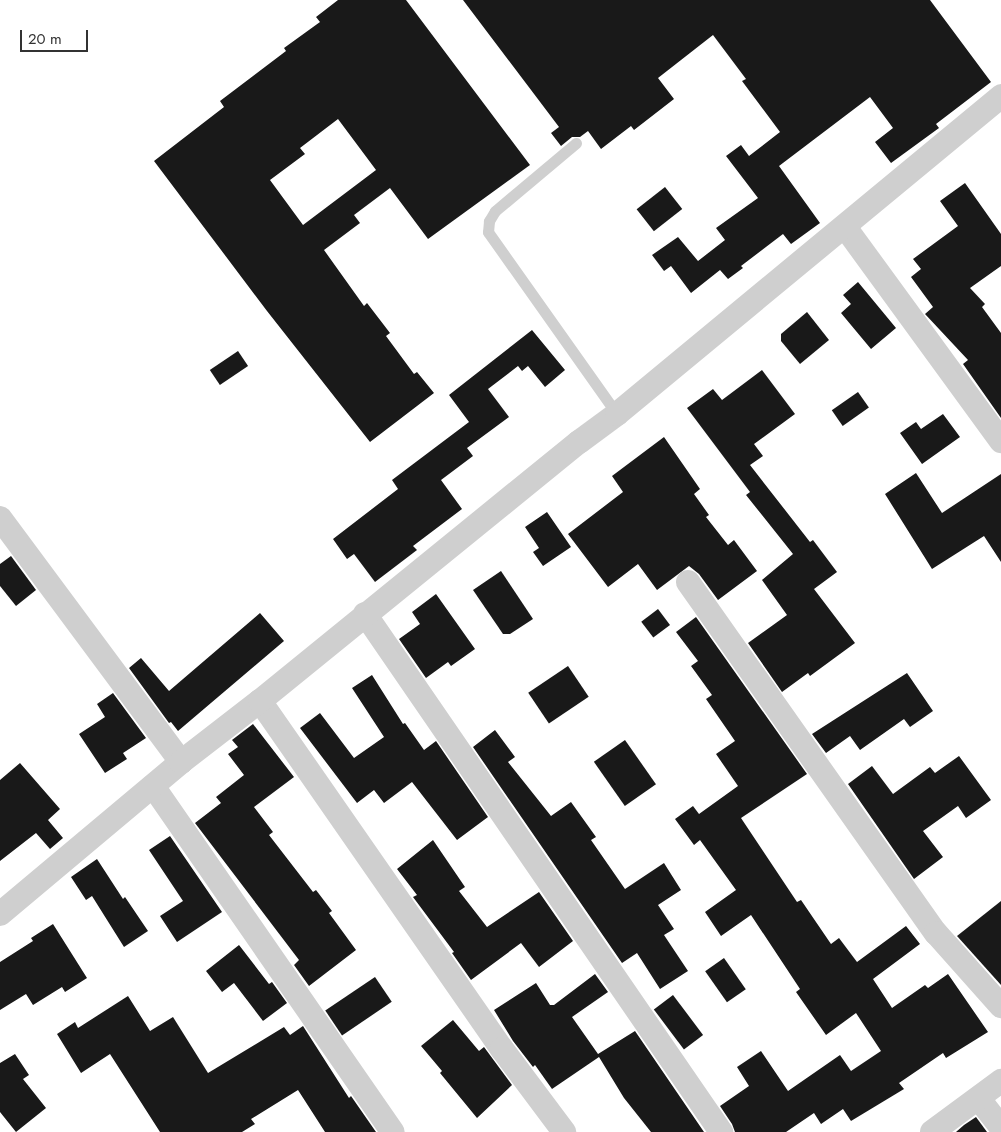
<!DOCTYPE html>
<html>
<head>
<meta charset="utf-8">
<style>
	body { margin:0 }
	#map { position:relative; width:1001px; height:1132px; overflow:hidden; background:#fff; font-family:Jost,sans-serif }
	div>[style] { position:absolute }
	.building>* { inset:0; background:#191919; transform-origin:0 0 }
	.service>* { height:11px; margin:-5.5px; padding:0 5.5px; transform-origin:5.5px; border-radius:5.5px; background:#cfcfcf }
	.minor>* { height:24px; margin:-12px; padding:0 12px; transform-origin:12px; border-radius:12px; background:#cfcfcf }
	span { translate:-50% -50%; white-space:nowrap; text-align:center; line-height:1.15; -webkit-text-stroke:5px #fff; paint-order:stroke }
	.scale { position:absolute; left:20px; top:30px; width:68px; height:22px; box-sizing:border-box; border:2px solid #323232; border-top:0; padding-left:6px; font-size:15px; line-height:18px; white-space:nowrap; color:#323232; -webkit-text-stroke:4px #fff; paint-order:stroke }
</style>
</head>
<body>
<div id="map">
	<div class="building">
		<div style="clip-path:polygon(evenodd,338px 0,406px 0,530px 165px,428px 239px,390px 188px,354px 215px,360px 223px,324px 250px,364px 306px,367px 303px,390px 333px,386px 336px,414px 374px,417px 372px,434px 393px,370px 442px,267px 311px,154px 161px,224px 107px,220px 101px,286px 51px,284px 48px,320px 22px,316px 17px,338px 0,338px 119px,376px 170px,303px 225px,270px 180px,305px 154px,300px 148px,338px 119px)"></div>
		<div style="clip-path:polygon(463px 0,930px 0,991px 82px,936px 124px,939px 128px,891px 163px,875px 142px,893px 128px,870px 97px,779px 166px,820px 223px,791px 244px,783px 234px,741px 266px,743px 268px,728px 279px,720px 270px,691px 293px,671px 266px,664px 271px,652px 255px,678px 237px,698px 261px,725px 240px,716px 228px,758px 198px,726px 156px,741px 145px,749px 156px,780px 132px,742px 81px,746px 79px,713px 35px,658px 78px,674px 99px,634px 130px,631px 126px,601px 149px,588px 131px,580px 137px,572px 137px,561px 146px,551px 133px,559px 127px)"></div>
		<div style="clip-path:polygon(965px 183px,1001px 234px,1001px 266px,970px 288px,985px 304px,982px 307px,1001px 333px,1001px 418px,963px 364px,968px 360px,925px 314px,933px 307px,911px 277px,921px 269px,913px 259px,958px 226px,940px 201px)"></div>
		<div style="left:665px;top:187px;width:28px;height:36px;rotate:52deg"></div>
		<div style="clip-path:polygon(858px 282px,896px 328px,871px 349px,841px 313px,851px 304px,843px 295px)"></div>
		<div style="clip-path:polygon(807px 312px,829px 340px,800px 364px,781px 341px,781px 334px)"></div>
		<div style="clip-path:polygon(532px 330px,565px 370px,545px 387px,528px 366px,522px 371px,518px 366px,488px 389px,509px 417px,467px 448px,473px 456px,441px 480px,462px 509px,413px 546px,417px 550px,375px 582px,354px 554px,347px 559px,333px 539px,398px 489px,392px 480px,469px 422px,449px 395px)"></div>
		<div style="left:238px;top:351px;width:18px;height:34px;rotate:56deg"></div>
		<div style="clip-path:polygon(762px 370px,795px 414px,754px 444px,763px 456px,750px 465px,810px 542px,813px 540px,837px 572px,814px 589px,855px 643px,810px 676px,808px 673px,782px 692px,748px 643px,787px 615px,762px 580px,793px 554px,746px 495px,750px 492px,687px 408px,713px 389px,722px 400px)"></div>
		<div style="left:858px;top:392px;width:19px;height:32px;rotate:55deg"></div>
		<div style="clip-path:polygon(943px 414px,960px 437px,922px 464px,900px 433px,916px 422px,921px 429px)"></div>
		<div style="clip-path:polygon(664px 437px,700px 489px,694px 494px,709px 515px,706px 517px,728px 545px,734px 540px,757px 571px,718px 600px,699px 574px,689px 566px,657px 590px,638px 564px,608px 587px,568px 534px,623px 492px,612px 476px)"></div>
		<div style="clip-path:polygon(916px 473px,942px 513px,1001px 474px,1001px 562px,984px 536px,932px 569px,885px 494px)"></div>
		<div style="clip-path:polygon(547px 512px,571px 547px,543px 566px,533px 552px,539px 548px,525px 527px)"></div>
		<div style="clip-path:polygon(11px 556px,36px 590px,16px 606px,0 586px,0 564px)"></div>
		<div style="clip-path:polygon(501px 571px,533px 619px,510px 634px,503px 634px,473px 590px)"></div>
		<div style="clip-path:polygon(436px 594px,475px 649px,451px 666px,448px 662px,426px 678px,399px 639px,420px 624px,412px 612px)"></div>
		<div style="left:658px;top:609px;width:20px;height:21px;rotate:53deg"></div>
		<div style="clip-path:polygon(260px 613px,284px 641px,178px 731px,171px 722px,169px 723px,129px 668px,141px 658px,169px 691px)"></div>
		<div style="clip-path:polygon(696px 617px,807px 774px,741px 818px,797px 902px,801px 900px,831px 944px,839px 938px,857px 962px,906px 926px,920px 944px,873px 979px,892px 1008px,925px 985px,928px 988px,948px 974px,988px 1032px,946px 1058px,943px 1053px,899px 1083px,904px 1089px,851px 1121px,843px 1109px,821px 1124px,814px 1113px,786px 1132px,735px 1132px,732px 1124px,720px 1106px,749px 1086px,737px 1067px,761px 1051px,788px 1091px,840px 1055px,851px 1071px,881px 1051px,856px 1013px,826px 1035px,796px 992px,800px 989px,751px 915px,721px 936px,705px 912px,736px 890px,700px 840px,694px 845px,675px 819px,693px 806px,699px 814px,738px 786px,716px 754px,735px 741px,706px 699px,712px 695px,691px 666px,698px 661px,676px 632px)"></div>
		<div style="left:568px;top:666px;width:37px;height:48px;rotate:56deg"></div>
		<div style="clip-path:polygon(907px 673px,933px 711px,910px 727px,904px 719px,860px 750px,850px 736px,826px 753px,812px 734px)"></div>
		<div style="clip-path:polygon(372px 675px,403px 724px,405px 723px,424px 750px,436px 741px,488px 817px,457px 840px,412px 782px,384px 803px,374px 790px,357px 803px,300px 728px,320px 713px,354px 758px,384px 737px,352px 688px)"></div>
		<div style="clip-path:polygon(113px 693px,146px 738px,123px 753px,127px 759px,105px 773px,79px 734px,105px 717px,97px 704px)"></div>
		<div style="clip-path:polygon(253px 724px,294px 777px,254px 807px,273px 832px,269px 835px,313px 892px,316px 890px,332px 911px,329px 913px,356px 950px,309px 986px,294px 965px,299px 960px,195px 823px,221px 803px,216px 797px,244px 775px,228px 754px,238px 747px,232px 740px)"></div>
		<div style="clip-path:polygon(495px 730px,515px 757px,508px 762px,551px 816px,571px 802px,596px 837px,591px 840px,625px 889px,664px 863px,681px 890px,658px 905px,674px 929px,664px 935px,688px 971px,660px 989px,637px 953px,622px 963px,473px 747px)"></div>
		<div style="left:625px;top:740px;width:54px;height:38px;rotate:55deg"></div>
		<div style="clip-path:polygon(959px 756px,991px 800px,966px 818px,958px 806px,923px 831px,943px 857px,914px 879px,848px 784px,872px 766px,893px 794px,930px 767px,935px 773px)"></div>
		<div style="clip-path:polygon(20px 763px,60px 809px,48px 820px,63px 838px,50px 849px,36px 833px,0 861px,0 780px)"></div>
		<div style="clip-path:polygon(170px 836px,222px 912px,177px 942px,160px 916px,183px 901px,149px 850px)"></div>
		<div style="clip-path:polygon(433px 840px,465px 887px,459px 891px,487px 927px,539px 892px,573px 941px,539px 967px,521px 943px,471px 980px,452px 953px,454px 952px,413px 897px,417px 895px,397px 869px)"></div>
		<div style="clip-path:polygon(97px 859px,123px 899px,125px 897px,148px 931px,124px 947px,92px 896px,86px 900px,71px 877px)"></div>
		<div style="clip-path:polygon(1001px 901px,1001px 985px,957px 936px)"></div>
		<div style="clip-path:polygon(53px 924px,87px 978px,65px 992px,62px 987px,33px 1005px,26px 994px,0 1010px,0 962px,33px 941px,31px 938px)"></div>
		<div style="clip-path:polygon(239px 945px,269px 984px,272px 982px,287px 1003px,263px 1021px,234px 983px,222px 992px,206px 971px)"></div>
		<div style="left:724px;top:958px;width:38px;height:23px;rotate:55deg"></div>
		<div style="clip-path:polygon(595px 974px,608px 992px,572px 1017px,598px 1054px,635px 1031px,704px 1132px,651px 1132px,624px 1098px,599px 1057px,552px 1089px,535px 1065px,533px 1067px,513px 1041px,494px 1010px,536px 983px,550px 1005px,554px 1005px)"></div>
		<div style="left:375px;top:977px;width:30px;height:60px;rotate:56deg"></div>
		<div style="left:673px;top:995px;width:50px;height:24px;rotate:53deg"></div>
		<div style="clip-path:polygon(128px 996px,150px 1031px,173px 1017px,208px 1073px,284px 1027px,290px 1035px,303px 1026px,349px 1098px,351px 1096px,376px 1132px,325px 1132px,298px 1090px,251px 1119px,255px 1124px,242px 1132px,160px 1132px,110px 1054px,81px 1073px,57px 1034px,75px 1022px,78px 1028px)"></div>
		<div style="clip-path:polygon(453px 1020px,479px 1051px,484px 1047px,512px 1085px,477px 1118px,440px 1073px,442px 1071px,421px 1046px)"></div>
		<div style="clip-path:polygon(15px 1054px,29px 1075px,23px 1079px,46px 1108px,16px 1132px,0 1112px,0 1063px)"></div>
		<div style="clip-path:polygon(976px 1117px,987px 1132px,956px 1132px,964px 1125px)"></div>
	</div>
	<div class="service">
		<div style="left:576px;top:143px;width:106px;rotate:140deg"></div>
		<div style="left:495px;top:211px;width:12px;rotate:121deg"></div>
		<div style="left:489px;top:221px;width:11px;rotate:95deg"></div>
		<div style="left:488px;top:232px;width:223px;rotate:54.7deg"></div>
	</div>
	<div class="minor">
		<div style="left:845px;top:227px;width:265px;rotate:53.9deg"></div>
		<div style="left:0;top:518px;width:304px;rotate:53.4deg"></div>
		<div style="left:688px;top:582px;width:430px;rotate:54.8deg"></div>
		<div style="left:936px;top:933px;width:98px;rotate:48.3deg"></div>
		<div style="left:365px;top:614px;width:629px;rotate:55.5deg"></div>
		<div style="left:260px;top:701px;width:424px;rotate:55.2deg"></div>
		<div style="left:502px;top:1049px;width:104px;rotate:53.2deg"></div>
		<div style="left:153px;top:786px;width:421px;rotate:55.3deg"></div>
		<div style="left:0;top:914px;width:236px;rotate:-40deg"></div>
		<div style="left:181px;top:762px;width:100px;rotate:-37.7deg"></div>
		<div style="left:260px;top:701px;width:411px;rotate:-39.1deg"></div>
		<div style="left:579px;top:442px;width:47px;rotate:-36.4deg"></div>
		<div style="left:617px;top:414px;width:499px;rotate:-39.6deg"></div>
		<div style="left:979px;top:1099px;width:36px;rotate:52deg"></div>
		<div style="left:932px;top:1132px;width:86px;rotate:-36.5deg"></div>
	</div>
	<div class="scale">20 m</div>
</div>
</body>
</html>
